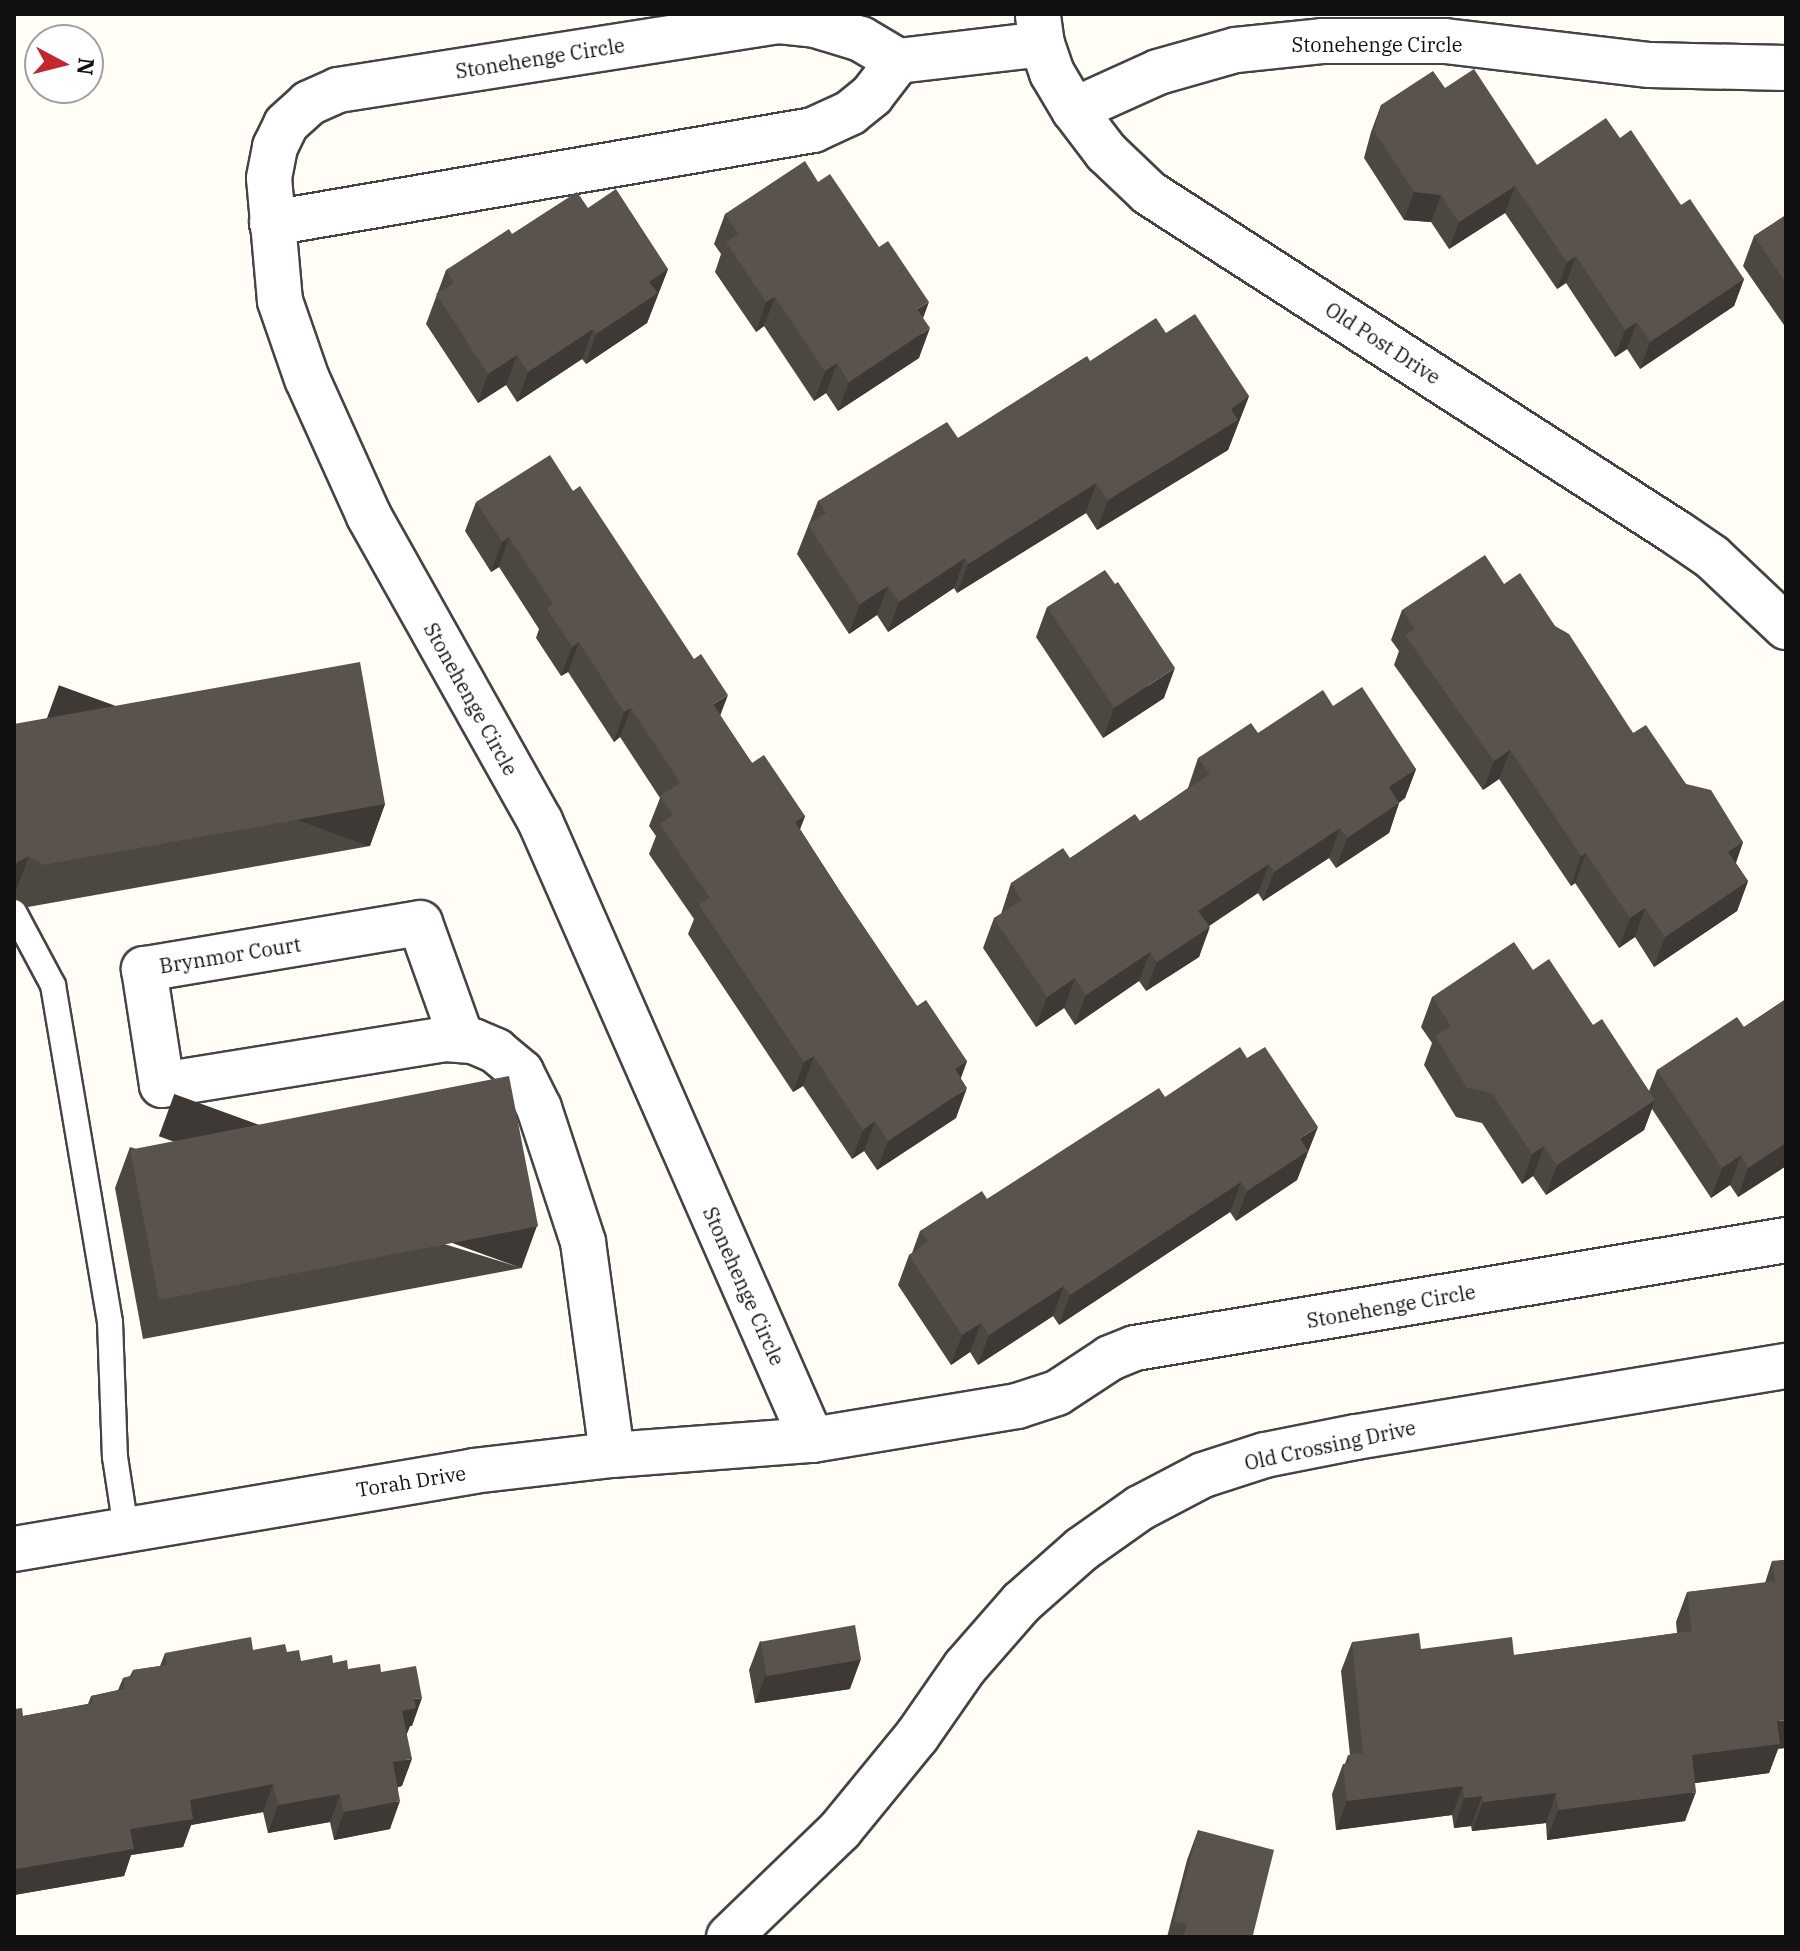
<!DOCTYPE html>
<html>
<head>
<meta charset="utf-8">
<style>
	body { margin:0 }
	#map { position:relative; width:1800px; height:1951px; overflow:hidden; background:#fffdf5; font-family:"IBM Plex Serif",serif }
	div>[style] { position:absolute }
	.roads { filter:drop-shadow(2px 0 #444) drop-shadow(-2px 0 #444) drop-shadow(0 2px #444) drop-shadow(0 -2px #444) }
	.service>* { height:24px; margin:-12px; padding:0 12px; transform-origin:12px; border-radius:12px; background:#fff }
	.minor>* { height:44px; margin:-22px; padding:0 22px; transform-origin:22px; border-radius:22px; background:#fff }
	.wall>* { inset:0; background:#4d4742 }
	.shaded-wall>* { inset:0; background:#3f3936; transform-origin:0 0 }
	.building>* { inset:0; background:#5a524d; transform-origin:0 0 }
	span { translate:-50% -50%; white-space:nowrap; text-align:center; line-height:1.15; -webkit-text-stroke:8px #fff; paint-order:stroke }
	.street-label { font-size:20px; color:#111 }
	.frame { position:absolute; inset:0; border:16px solid #111; pointer-events:none }
	.north { position:absolute; left:24px; top:24px; width:80px; height:80px; box-sizing:border-box; background:#fff; border:2px solid #a0a0a0; border-radius:50%; rotate:97deg; font-size:22px; font-weight:700; line-height:32px; text-align:center; color:#111 }
	.north::after { content:''; display:block; margin:auto; width:28px; height:36px; background:#c4262e; clip-path:polygon(50% 0,100% 100%,50% 72%,0 100%) }
</style>
</head>
<body>
<div id="map">
	<div class="roads">
		<div class="service">
			<div style="left:14px;top:912px;width:83px;rotate:61.9deg"></div>
			<div style="left:53px;top:985px;width:342px;rotate:80.4deg"></div>
			<div style="left:110px;top:1322px;width:135px;rotate:87.9deg"></div>
			<div style="left:115px;top:1457px;width:73px;rotate:81.3deg"></div>
		</div>
		<div class="minor">
			<div style="left:1038px;top:16px;width:28px;rotate:82deg"></div>
			<div style="left:1042px;top:44px;width:31px;rotate:71deg"></div>
			<div style="left:1052px;top:73px;width:43px;rotate:59.3deg"></div>
			<div style="left:1074px;top:110px;width:53px;rotate:52.7deg"></div>
			<div style="left:1106px;top:152px;width:59px;rotate:43.6deg"></div>
			<div style="left:1149px;top:193px;width:628px;rotate:32.78deg"></div>
			<div style="left:1677px;top:533px;width:42px;rotate:34.4deg"></div>
			<div style="left:1712px;top:557px;width:102px;rotate:43.4deg"></div>
			<div style="left:1074px;top:110px;width:92px;rotate:-24.3deg"></div>
			<div style="left:1158px;top:72px;width:81px;rotate:-15.8deg"></div>
			<div style="left:1236px;top:50px;width:86px;rotate:-6deg"></div>
			<div style="left:1322px;top:41px;width:123px"></div>
			<div style="left:1445px;top:41px;width:206px;rotate:6.7deg"></div>
			<div style="left:1650px;top:65px;width:136px;rotate:1.3deg"></div>
			<div style="left:272px;top:223px;width:549px;rotate:-9.75deg"></div>
			<div style="left:813px;top:130px;width:41px;rotate:-24.7deg"></div>
			<div style="left:850px;top:113px;width:28px;rotate:-39deg"></div>
			<div style="left:872px;top:95px;width:43px;rotate:-52.6deg"></div>
			<div style="left:462px;top:1040px;width:124px;rotate:-109.7deg"></div>
			<div style="left:420px;top:923px;width:280px;rotate:170.5deg"></div>
			<div style="left:144px;top:969px;width:117px;rotate:81.2deg"></div>
			<div style="left:162px;top:1085px;width:287px;rotate:-9.2deg"></div>
			<div style="left:445px;top:1039px;width:28px;rotate:4deg"></div>
			<div style="left:473px;top:1041px;width:25px;rotate:23deg"></div>
			<div style="left:496px;top:1051px;width:33px;rotate:40deg"></div>
			<div style="left:521px;top:1072px;width:40px;rotate:63.4deg"></div>
			<div style="left:539px;top:1108px;width:141px;rotate:71.8deg"></div>
			<div style="left:583px;top:1242px;width:215px;rotate:82.2deg"></div>
			<div style="left:812px;top:1440px;width:676px;rotate:-113.72deg"></div>
			<div style="left:540px;top:821px;width:350px;rotate:-119.3deg"></div>
			<div style="left:369px;top:516px;width:150px;rotate:-114.3deg"></div>
			<div style="left:307px;top:379px;width:83px;rotate:-109.1deg"></div>
			<div style="left:280px;top:301px;width:123px;rotate:-95.1deg"></div>
			<div style="left:269px;top:178px;width:32px;rotate:-79deg"></div>
			<div style="left:275px;top:147px;width:25px;rotate:-64deg"></div>
			<div style="left:286px;top:124px;width:31px;rotate:-42deg"></div>
			<div style="left:309px;top:103px;width:32px;rotate:-24deg"></div>
			<div style="left:338px;top:90px;width:446px;rotate:-8.9deg"></div>
			<div style="left:779px;top:21px;width:36px;rotate:6deg"></div>
			<div style="left:815px;top:25px;width:48px;rotate:16.9deg"></div>
			<div style="left:861px;top:39px;width:43px;rotate:30.7deg"></div>
			<div style="left:898px;top:61px;width:145px;rotate:-6.7deg"></div>
			<div style="left:14px;top:1549px;width:466px;rotate:-9.6deg"></div>
			<div style="left:473px;top:1471px;width:140px;rotate:-6.6deg"></div>
			<div style="left:612px;top:1455px;width:201px;rotate:-4.3deg"></div>
			<div style="left:812px;top:1440px;width:208px;rotate:-9.4deg"></div>
			<div style="left:1017px;top:1406px;width:42px;rotate:-18deg"></div>
			<div style="left:1057px;top:1393px;width:64px;rotate:-33.4deg"></div>
			<div style="left:1110px;top:1358px;width:27px;rotate:-22deg"></div>
			<div style="left:1135px;top:1348px;width:660px;rotate:-9.42deg"></div>
			<div style="left:729px;top:1937px;width:154px;rotate:-43.9deg"></div>
			<div style="left:840px;top:1830px;width:122px;rotate:-50.7deg"></div>
			<div style="left:917px;top:1736px;width:84px;rotate:-55.2deg"></div>
			<div style="left:965px;top:1667px;width:86px;rotate:-48.8deg"></div>
			<div style="left:1022px;top:1602px;width:80px;rotate:-41.5deg"></div>
			<div style="left:1082px;top:1549px;width:71px;rotate:-35.3deg"></div>
			<div style="left:1140px;top:1508px;width:71px;rotate:-27.6deg"></div>
			<div style="left:1203px;top:1475px;width:65px;rotate:-17.9deg"></div>
			<div style="left:1265px;top:1455px;width:93px;rotate:-11.2deg"></div>
			<div style="left:1356px;top:1437px;width:436px;rotate:-9.4deg"></div>
		</div>
	</div>
	<div class="wall">
		<div style="clip-path:polygon(1445px 88px,1537px 165px,1620px 138px,1681px 205px,1744px 279px,1734px 306px,1640px 369px,1627px 349px,1615px 357px,1566px 283px,1557px 289px,1505px 213px,1449px 249px,1431px 222px,1404px 220px,1364px 158px,1371px 132px,1381px 105px)"></div>
		<div style="clip-path:polygon(818px 182px,923px 318px,919px 358px,838px 411px,826px 393px,814px 401px,764px 326px,756px 332px,715px 272px,721px 254px,714px 244px,725px 214px)"></div>
		<div style="clip-path:polygon(588px 208px,668px 269px,647px 323px,586px 364px,582px 359px,517px 402px,506px 385px,478px 403px,426px 324px,446px 270px)"></div>
		<div style="clip-path:polygon(1786px 215px,1786px 328px,1743px 266px,1754px 236px)"></div>
		<div style="clip-path:polygon(1166px 333px,1249px 396px,1228px 450px,1097px 530px,1086px 513px,957px 593px,954px 588px,888px 632px,877px 615px,849px 634px,797px 554px,818px 501px,958px 438px)"></div>
		<div style="clip-path:polygon(476px 502px,720px 716px,752px 763px,805px 816px,800px 829px,843px 896px,917px 1006px,967px 1061px,961px 1078px,956px 1118px,877px 1170px,864px 1151px,852px 1159px,803px 1086px,793px 1092px,688px 934px,694px 919px,649px 854px,656px 836px,649px 826px,660px 798px,620px 737px,614px 742px,568px 672px,561px 676px,536px 638px,539px 629px,499px 567px,491px 572px,465px 531px)"></div>
		<div style="clip-path:polygon(1504px 584px,1555px 626px,1633px 733px,1686px 784px,1743px 842px,1736px 863px,1748px 881px,1737px 911px,1654px 967px,1635px 937px,1619px 948px,1575px 883px,1571px 886px,1499px 779px,1483px 790px,1394px 665px,1399px 651px,1391px 640px,1402px 610px)"></div>
		<div style="clip-path:polygon(1047px 607px,1164px 698px,1103px 738px,1036px 637px)"></div>
		<div style="clip-path:polygon(1333px 706px,1416px 769px,1405px 798px,1399px 803px,1389px 833px,1336px 868px,1329px 858px,1263px 901px,1258px 893px,1209px 926px,1199px 957px,1146px 991px,1139px 981px,1075px 1025px,1064px 1008px,1036px 1027px,983px 948px,994px 918px,1001px 914px,1011px 883px,1070px 858px,1140px 821px,1188px 788px,1198px 758px,1258px 733px)"></div>
		<div style="clip-path:polygon(14px 724px,385px 804px,370px 846px,28px 907px,14px 897px)"></div>
		<div style="clip-path:polygon(1533px 970px,1593px 1025px,1649px 1091px,1657px 1070px,1744px 1027px,1786px 999px,1786px 1166px,1738px 1197px,1730px 1185px,1711px 1198px,1652px 1109px,1644px 1130px,1546px 1195px,1533px 1176px,1522px 1184px,1482px 1123px,1456px 1117px,1424px 1065px,1432px 1043px,1421px 1027px,1432px 997px)"></div>
		<div style="clip-path:polygon(1165px 1097px,1307px 1157px,1305px 1158px,1297px 1180px,1236px 1221px,1230px 1212px,1059px 1325px,1053px 1316px,978px 1365px,970px 1352px,951px 1365px,898px 1285px,909px 1255px,912px 1253px,920px 1231px,987px 1199px)"></div>
		<div style="clip-path:polygon(130px 1147px,522px 1268px,143px 1339px,115px 1188px)"></div>
		<div style="clip-path:polygon(1786px 1560px,1778px 1749px,1769px 1773px,1695px 1783px,1685px 1821px,1547px 1840px,1546px 1823px,1472px 1831px,1471px 1826px,1454px 1828px,1452px 1815px,1336px 1830px,1332px 1794px,1343px 1764px,1345px 1764px,1348px 1755px,1350px 1755px,1341px 1671px,1352px 1642px,1421px 1649px,1514px 1655px,1677px 1633px,1676px 1622px,1687px 1592px,1765px 1583px,1772px 1561px)"></div>
		<div style="clip-path:polygon(760px 1641px,850px 1689px,755px 1703px,749px 1670px)"></div>
		<div style="clip-path:polygon(253px 1650px,287px 1652px,301px 1661px,333px 1663px,348px 1669px,381px 1672px,412px 1726px,410px 1726px,407px 1733px,402px 1786px,398px 1787px,390px 1829px,334px 1840px,330px 1822px,268px 1833px,263px 1812px,191px 1825px,183px 1847px,131px 1855px,124px 1876px,14px 1895px,14px 1709px,23px 1716px,88px 1704px,91px 1696px,118px 1690px,123px 1678px,130px 1676px,133px 1670px,160px 1666px,165px 1653px)"></div>
		<div style="clip-path:polygon(1198px 1830px,1253px 1935px,1259px 1937px,1167px 1937px,1187px 1860px)"></div>
	</div>
	<div class="shaded-wall">
		<div style="clip-path:polygon(1515px 186px,1505px 213px,1449px 249px,1459px 222px)"></div>
		<div style="clip-path:polygon(1414px 192px,1441px 195px,1431px 222px,1404px 220px)"></div>
		<div style="clip-path:polygon(1576px 256px,1566px 283px,1557px 289px,1567px 262px)"></div>
		<div style="clip-path:polygon(668px 269px,647px 323px,586px 364px,596px 334px,649px 282px)"></div>
		<div style="clip-path:polygon(1744px 279px,1734px 306px,1640px 369px,1650px 342px)"></div>
		<div style="clip-path:polygon(775px 297px,764px 326px,756px 332px,766px 302px)"></div>
		<div style="clip-path:polygon(929px 302px,918px 332px,917px 309px)"></div>
		<div style="clip-path:polygon(1637px 322px,1627px 349px,1615px 357px,1625px 330px)"></div>
		<div style="clip-path:polygon(930px 328px,919px 358px,838px 411px,849px 382px)"></div>
		<div style="clip-path:polygon(593px 329px,582px 359px,517px 402px,528px 372px)"></div>
		<div style="clip-path:polygon(517px 355px,506px 385px,478px 403px,488px 374px)"></div>
		<div style="clip-path:polygon(837px 363px,826px 393px,814px 401px,825px 371px)"></div>
		<div style="clip-path:polygon(1249px 396px,1228px 450px,1097px 530px,1108px 500px)"></div>
		<div style="clip-path:polygon(1096px 483px,1086px 513px,957px 593px,968px 564px)"></div>
		<div style="clip-path:polygon(509px 537px,499px 567px,491px 572px,502px 542px)"></div>
		<div style="clip-path:polygon(965px 558px,954px 588px,888px 632px,899px 602px)"></div>
		<div style="clip-path:polygon(888px 586px,877px 615px,849px 634px,860px 604px)"></div>
		<div style="clip-path:polygon(579px 642px,568px 672px,561px 676px,572px 647px)"></div>
		<div style="clip-path:polygon(1175px 668px,1164px 698px,1103px 738px,1114px 708px)"></div>
		<div style="clip-path:polygon(728px 695px,717px 724px,713px 704px)"></div>
		<div style="clip-path:polygon(631px 708px,620px 737px,614px 742px,624px 712px)"></div>
		<div style="clip-path:polygon(1510px 750px,1499px 779px,1483px 790px,1494px 761px)"></div>
		<div style="clip-path:polygon(1416px 769px,1405px 798px,1378px 817px,1389px 787px)"></div>
		<div style="clip-path:polygon(1399px 803px,1389px 833px,1336px 868px,1347px 838px)"></div>
		<div style="left:385px;top:804px;width:45px;height:347px;rotate:110deg"></div>
		<div style="clip-path:polygon(805px 816px,794px 845px,795px 822px)"></div>
		<div style="clip-path:polygon(1340px 828px,1329px 858px,1263px 901px,1274px 872px)"></div>
		<div style="clip-path:polygon(1743px 842px,1732px 872px,1728px 852px)"></div>
		<div style="clip-path:polygon(1586px 853px,1575px 883px,1571px 886px,1581px 856px)"></div>
		<div style="clip-path:polygon(29px 856px,14px 896px,14px 870px,17px 862px)"></div>
		<div style="clip-path:polygon(1269px 864px,1258px 893px,1188px 940px,1198px 911px)"></div>
		<div style="clip-path:polygon(1748px 881px,1737px 911px,1654px 967px,1665px 937px)"></div>
		<div style="clip-path:polygon(1645px 908px,1635px 937px,1619px 948px,1630px 918px)"></div>
		<div style="clip-path:polygon(1210px 927px,1199px 957px,1146px 991px,1157px 962px)"></div>
		<div style="clip-path:polygon(1150px 952px,1139px 981px,1075px 1025px,1086px 995px)"></div>
		<div style="clip-path:polygon(1075px 978px,1064px 1008px,1036px 1027px,1047px 997px)"></div>
		<div style="clip-path:polygon(814px 1056px,803px 1086px,793px 1092px,804px 1062px)"></div>
		<div style="clip-path:polygon(967px 1061px,956px 1090px,955px 1069px)"></div>
		<div style="clip-path:polygon(967px 1088px,956px 1118px,877px 1170px,888px 1141px)"></div>
		<div style="clip-path:polygon(1655px 1100px,1644px 1130px,1546px 1195px,1557px 1165px)"></div>
		<div style="clip-path:polygon(875px 1121px,864px 1151px,852px 1159px,863px 1130px)"></div>
		<div style="clip-path:polygon(1318px 1127px,1297px 1180px,1236px 1221px,1247px 1191px,1300px 1138px)"></div>
		<div style="clip-path:polygon(1786px 1143px,1786px 1166px,1738px 1197px,1748px 1168px)"></div>
		<div style="clip-path:polygon(1544px 1146px,1533px 1176px,1522px 1184px,1532px 1154px)"></div>
		<div style="clip-path:polygon(1741px 1155px,1730px 1185px,1711px 1198px,1722px 1168px)"></div>
		<div style="clip-path:polygon(1241px 1182px,1230px 1212px,1059px 1325px,1070px 1295px)"></div>
		<div style="left:537px;top:1226px;width:45px;height:386px;rotate:110deg"></div>
		<div style="clip-path:polygon(1064px 1286px,1053px 1316px,978px 1365px,989px 1335px)"></div>
		<div style="clip-path:polygon(981px 1323px,970px 1352px,951px 1365px,962px 1335px)"></div>
		<div style="clip-path:polygon(861px 1659px,850px 1689px,755px 1703px,766px 1674px)"></div>
		<div style="clip-path:polygon(422px 1698px,412px 1726px,410px 1726px,406px 1736px,402px 1711px,414px 1699px)"></div>
		<div style="clip-path:polygon(1786px 1720px,1786px 1748px,1778px 1749px,1769px 1773px,1681px 1785px,1692px 1755px,1777px 1721px)"></div>
		<div style="clip-path:polygon(412px 1759px,402px 1786px,383px 1790px,393px 1762px)"></div>
		<div style="clip-path:polygon(273px 1784px,263px 1812px,191px 1825px,183px 1847px,131px 1855px,124px 1876px,14px 1895px,14px 1874px,16px 1869px,190px 1800px)"></div>
		<div style="clip-path:polygon(1463px 1786px,1452px 1815px,1336px 1830px,1347px 1801px)"></div>
		<div style="clip-path:polygon(1696px 1792px,1685px 1821px,1547px 1840px,1558px 1810px)"></div>
		<div style="clip-path:polygon(1556px 1793px,1546px 1823px,1472px 1831px,1483px 1802px)"></div>
		<div style="clip-path:polygon(340px 1794px,330px 1822px,268px 1833px,278px 1805px)"></div>
		<div style="clip-path:polygon(1482px 1796px,1471px 1826px,1454px 1828px,1464px 1798px)"></div>
		<div style="clip-path:polygon(400px 1801px,390px 1829px,334px 1840px,344px 1812px)"></div>
	</div>
	<div class="building">
		<div style="clip-path:polygon(1474px 69px,1537px 165px,1606px 118px,1620px 138px,1631px 130px,1681px 205px,1690px 199px,1744px 279px,1650px 342px,1637px 322px,1625px 330px,1576px 256px,1567px 262px,1515px 186px,1459px 222px,1441px 195px,1414px 192px,1374px 131px,1381px 105px,1433px 71px,1445px 88px)"></div>
		<div style="clip-path:polygon(805px 161px,818px 182px,830px 174px,879px 247px,888px 241px,929px 302px,917px 309px,930px 328px,849px 382px,837px 363px,825px 371px,775px 297px,766px 302px,726px 242px,738px 234px,725px 214px)"></div>
		<div style="clip-path:polygon(616px 189px,668px 269px,649px 282px,658px 293px,596px 334px,593px 329px,528px 372px,517px 355px,488px 374px,436px 294px,454px 283px,446px 270px,509px 229px,512px 234px,577px 192px,588px 208px)"></div>
		<div style="clip-path:polygon(1786px 215px,1786px 283px,1754px 236px)"></div>
		<div style="clip-path:polygon(1195px 314px,1249px 396px,1231px 409px,1238px 420px,1108px 500px,1096px 483px,968px 564px,965px 558px,899px 602px,888px 586px,860px 604px,808px 525px,826px 513px,818px 501px,947px 422px,958px 438px,1087px 356px,1090px 361px,1156px 318px,1166px 333px)"></div>
		<div style="clip-path:polygon(550px 455px,573px 491px,580px 486px,694px 659px,701px 654px,728px 695px,713px 704px,752px 763px,764px 755px,805px 816px,795px 822px,843px 896px,917px 1006px,926px 1000px,967px 1061px,955px 1069px,967px 1088px,888px 1141px,875px 1121px,863px 1130px,814px 1056px,804px 1062px,699px 905px,710px 898px,660px 824px,673px 815px,660px 796px,680px 783px,631px 708px,624px 712px,579px 642px,572px 647px,547px 609px,553px 604px,509px 537px,502px 542px,476px 502px)"></div>
		<div style="clip-path:polygon(1485px 555px,1504px 584px,1520px 573px,1555px 626px,1569px 634px,1633px 733px,1646px 725px,1686px 784px,1711px 790px,1743px 842px,1728px 852px,1748px 881px,1665px 937px,1645px 908px,1630px 918px,1586px 853px,1581px 856px,1510px 750px,1494px 761px,1405px 635px,1415px 629px,1402px 610px)"></div>
		<div style="clip-path:polygon(1105px 570px,1115px 584px,1118px 582px,1175px 668px,1114px 708px,1047px 607px)"></div>
		<div style="clip-path:polygon(360px 662px,385px 804px,43px 865px,29px 856px,17px 862px,14px 870px,14px 724px)"></div>
		<div style="clip-path:polygon(1362px 687px,1416px 769px,1389px 787px,1399px 803px,1347px 838px,1340px 828px,1274px 872px,1269px 864px,1198px 911px,1210px 927px,1157px 962px,1150px 952px,1086px 995px,1075px 978px,1047px 997px,994px 918px,1022px 900px,1011px 883px,1063px 848px,1070px 858px,1135px 814px,1140px 821px,1210px 774px,1198px 758px,1251px 723px,1258px 733px,1323px 690px,1333px 706px)"></div>
		<div style="clip-path:polygon(1514px 942px,1533px 970px,1549px 959px,1593px 1025px,1602px 1019px,1655px 1100px,1557px 1165px,1544px 1146px,1532px 1154px,1492px 1093px,1467px 1088px,1435px 1036px,1451px 1026px,1432px 997px)"></div>
		<div style="clip-path:polygon(1786px 999px,1786px 1143px,1748px 1168px,1741px 1155px,1722px 1168px,1657px 1070px,1737px 1017px,1744px 1027px)"></div>
		<div style="clip-path:polygon(1240px 1047px,1247px 1058px,1265px 1047px,1318px 1127px,1300px 1138px,1308px 1151px,1247px 1191px,1241px 1182px,1070px 1295px,1064px 1286px,989px 1335px,981px 1323px,962px 1335px,909px 1255px,928px 1242px,920px 1231px,982px 1191px,987px 1199px,1159px 1088px,1165px 1097px)"></div>
		<div style="left:509px;top:1076px;width:153px;height:386px;rotate:79deg"></div>
		<div style="clip-path:polygon(1786px 1560px,1786px 1720px,1777px 1721px,1780px 1744px,1692px 1755px,1696px 1792px,1558px 1810px,1556px 1793px,1483px 1802px,1482px 1796px,1464px 1798px,1463px 1786px,1347px 1801px,1343px 1764px,1349px 1763px,1348px 1755px,1363px 1753px,1352px 1642px,1419px 1633px,1421px 1649px,1512px 1637px,1514px 1655px,1692px 1631px,1687px 1592px,1775px 1581px,1772px 1561px)"></div>
		<div style="left:855px;top:1625px;width:35px;height:96px;rotate:80deg"></div>
		<div style="clip-path:polygon(251px 1637px,253px 1650px,285px 1644px,287px 1652px,299px 1650px,301px 1661px,332px 1655px,333px 1663px,347px 1660px,348px 1669px,380px 1664px,381px 1672px,416px 1666px,422px 1698px,414px 1699px,416px 1708px,402px 1711px,412px 1759px,393px 1762px,400px 1801px,344px 1812px,340px 1794px,278px 1805px,273px 1784px,190px 1800px,193px 1819px,130px 1829px,134px 1849px,16px 1869px,14px 1859px,14px 1709px,22px 1708px,23px 1716px,93px 1703px,91px 1696px,125px 1689px,123px 1678px,133px 1676px,133px 1670px,167px 1665px,165px 1653px)"></div>
		<div style="clip-path:polygon(1198px 1830px,1274px 1850px,1253px 1935px,1259px 1937px,1183px 1937px,1187px 1924px,1174px 1922px)"></div>
	</div>
	<div class="street-label">
		<span style="left:1377px;top:44px">Stonehenge Circle</span>
		<span style="left:540px;top:58px;rotate:-9deg">Stonehenge Circle</span>
		<span style="left:1383px;top:343px;rotate:33deg">Old Post Drive</span>
		<span style="left:471px;top:699px;rotate:61deg">Stonehenge Circle</span>
		<span style="left:230px;top:955px;rotate:-9deg">Brynmor Court</span>
		<span style="left:744px;top:1286px;rotate:66deg">Stonehenge Circle</span>
		<span style="left:1391px;top:1306px;rotate:-10deg">Stonehenge Circle</span>
		<span style="left:1330px;top:1445px;rotate:-12deg">Old Crossing Drive</span>
		<span style="left:411px;top:1481px;rotate:-9deg">Torah Drive</span>
	</div>
	<div class="frame"></div>
	<div class="north">N</div>
</div>
</body>
</html>
